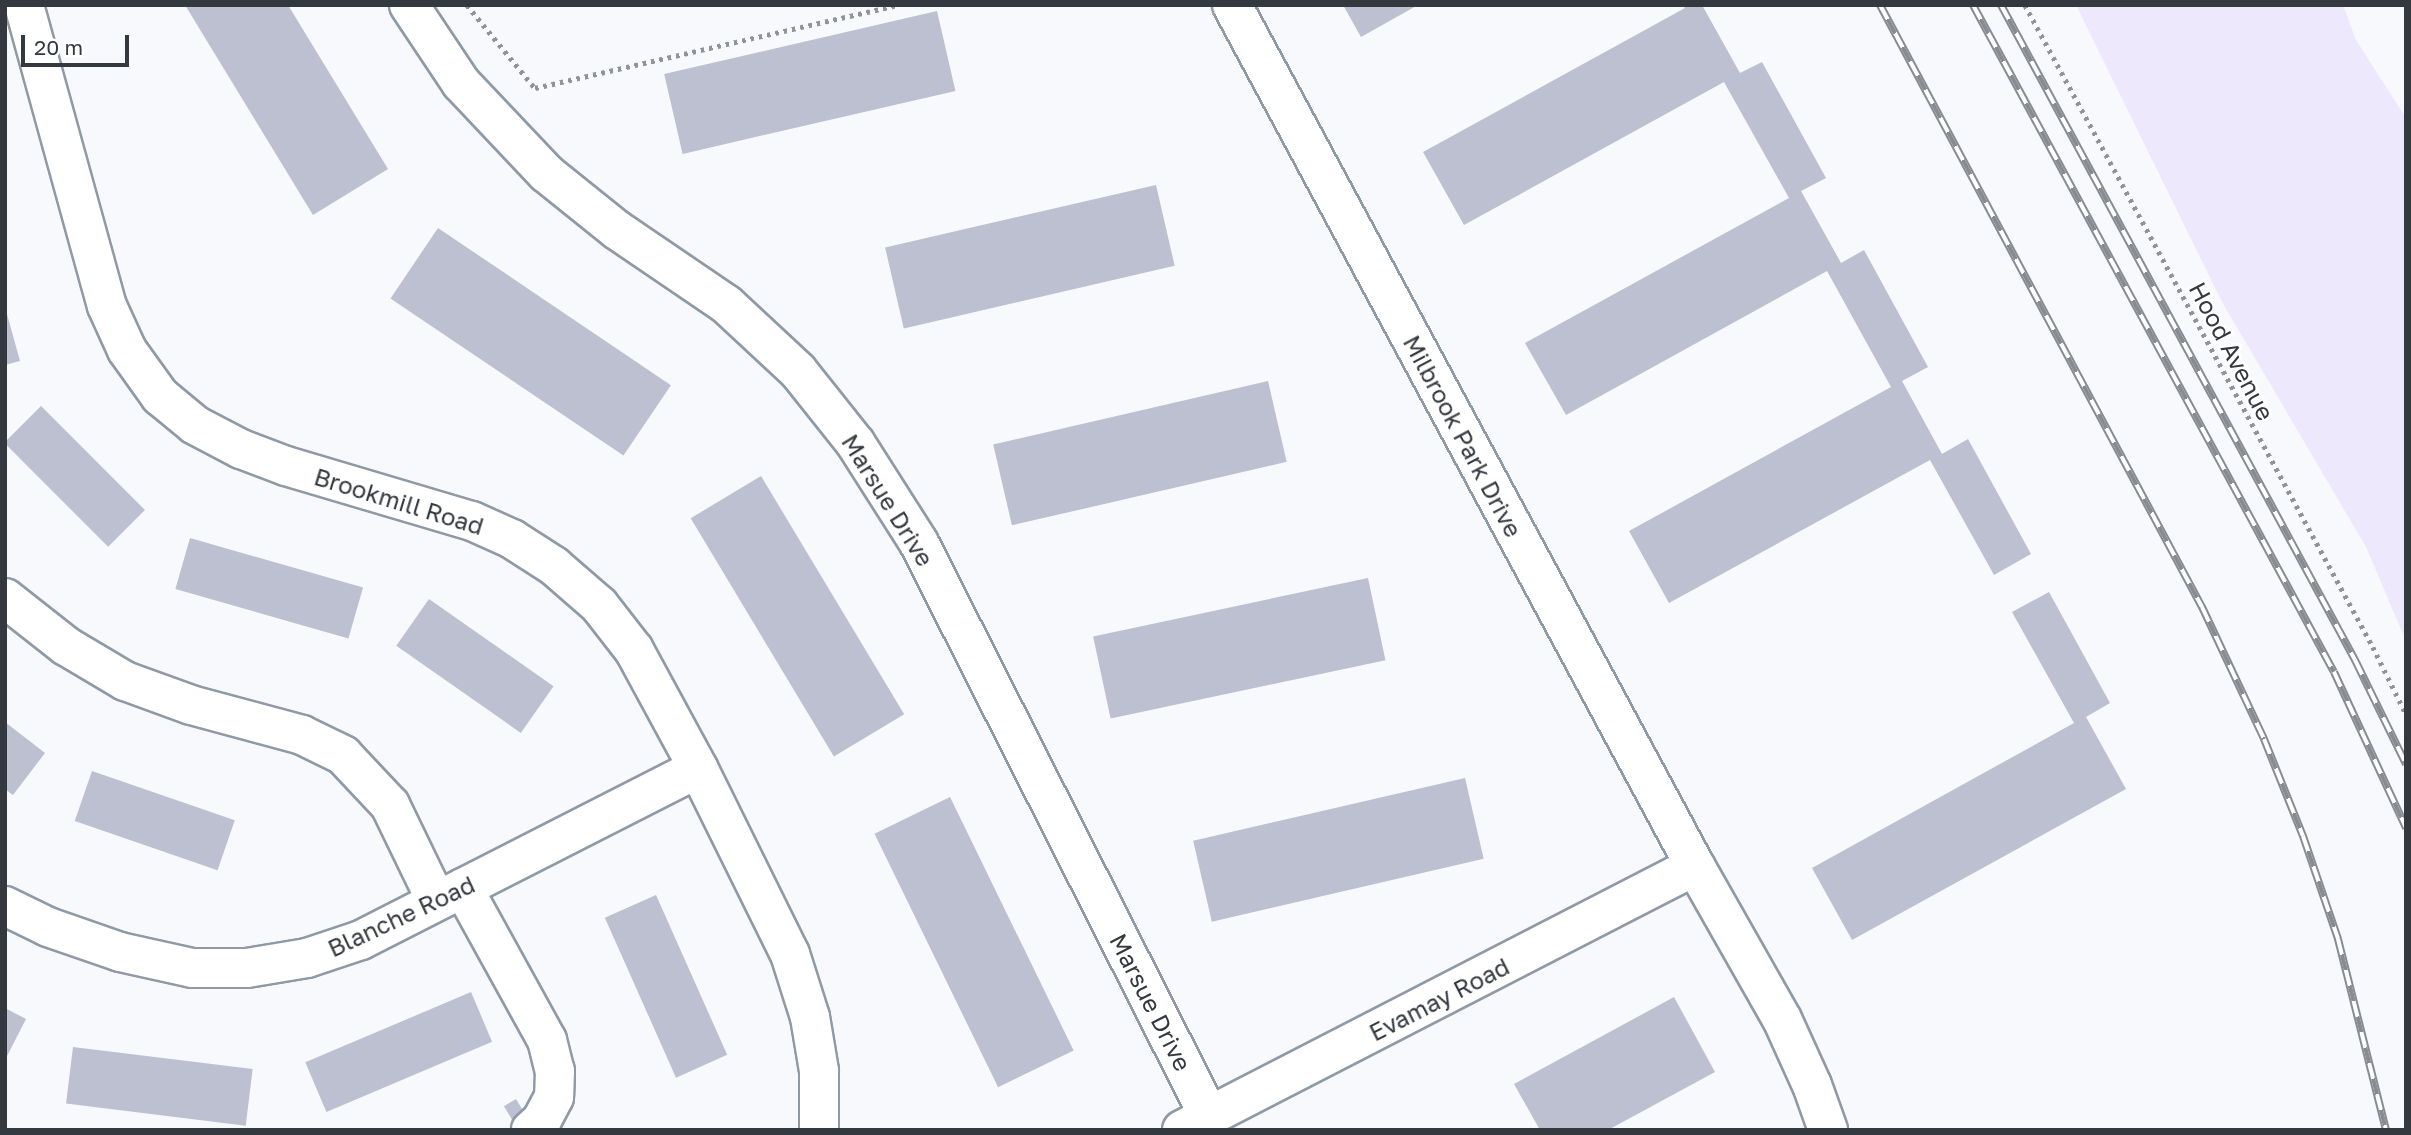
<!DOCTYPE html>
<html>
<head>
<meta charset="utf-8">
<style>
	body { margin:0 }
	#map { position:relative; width:2411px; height:1135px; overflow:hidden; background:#f7f9fc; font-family:"Golos Text",sans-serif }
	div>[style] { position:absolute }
	.green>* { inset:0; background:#ede8fc }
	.building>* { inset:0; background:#bcc0d0; transform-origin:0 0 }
	.path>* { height:4.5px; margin-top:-2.25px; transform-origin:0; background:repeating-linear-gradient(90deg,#909498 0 3.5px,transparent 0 8.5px) }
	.roads { filter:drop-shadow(2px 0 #8f9aa7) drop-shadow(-2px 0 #8f9aa7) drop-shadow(0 2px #8f9aa7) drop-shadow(0 -2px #8f9aa7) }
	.minor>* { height:38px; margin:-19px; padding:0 19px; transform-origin:19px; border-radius:19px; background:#fff }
	.rail>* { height:8px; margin-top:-4px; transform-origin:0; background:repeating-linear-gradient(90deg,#fff 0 16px,#888c91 0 32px); box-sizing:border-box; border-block:2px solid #888c91 }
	span { translate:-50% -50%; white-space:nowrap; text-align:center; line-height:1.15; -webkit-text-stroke:6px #fff; paint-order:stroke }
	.street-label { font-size:24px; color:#34393f }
	.frame { position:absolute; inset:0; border:7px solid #34393f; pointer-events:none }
	.scale { position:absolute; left:21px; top:35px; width:108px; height:32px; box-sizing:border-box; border:4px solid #34393f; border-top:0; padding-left:9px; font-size:21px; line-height:24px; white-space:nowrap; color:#34393f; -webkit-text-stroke:5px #fff; paint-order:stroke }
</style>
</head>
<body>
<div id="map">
	<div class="green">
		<div style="clip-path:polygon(2076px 5px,2343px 5px,2356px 40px,2406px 118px,2406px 641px,2366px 547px,2222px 302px)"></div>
	</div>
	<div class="building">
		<div style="clip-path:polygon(185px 5px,288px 5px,388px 169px,313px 215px)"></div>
		<div style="clip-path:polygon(1343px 5px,1418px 5px,1361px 37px)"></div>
		<div style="clip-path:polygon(1683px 5px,1702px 5px,1740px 73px,1762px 62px,1826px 178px,1801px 191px,1841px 263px,1864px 250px,1928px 367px,1902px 381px,1942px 454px,1968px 439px,2031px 554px,1994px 575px,1930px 460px,1669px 603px,1629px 531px,1891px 387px,1827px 271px,1566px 415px,1525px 343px,1789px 198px,1724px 82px,1464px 225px,1423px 152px,1685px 8px)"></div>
		<div style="left:937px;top:11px;width:82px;height:280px;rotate:77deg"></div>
		<div style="left:1156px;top:185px;width:83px;height:278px;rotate:77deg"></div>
		<div style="left:438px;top:228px;width:281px;height:85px;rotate:34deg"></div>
		<div style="clip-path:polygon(5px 307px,20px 361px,5px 365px)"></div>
		<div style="left:1268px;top:381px;width:83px;height:282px;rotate:77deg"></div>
		<div style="left:41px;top:406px;width:147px;height:52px;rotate:45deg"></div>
		<div style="left:761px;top:476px;width:278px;height:82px;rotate:59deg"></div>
		<div style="left:190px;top:538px;width:180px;height:53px;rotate:16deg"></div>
		<div style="left:1368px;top:578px;width:84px;height:281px;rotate:78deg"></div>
		<div style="clip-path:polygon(2049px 592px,2110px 703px,2086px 717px,2126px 789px,1852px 940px,1812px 868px,2074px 723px,2012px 612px)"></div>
		<div style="left:429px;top:599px;width:152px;height:57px;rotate:35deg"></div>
		<div style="clip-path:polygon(5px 722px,45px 753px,13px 795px,5px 789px)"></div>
		<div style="left:92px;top:771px;width:151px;height:53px;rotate:19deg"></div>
		<div style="left:1465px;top:778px;width:83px;height:279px;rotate:77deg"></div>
		<div style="left:950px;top:797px;width:282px;height:84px;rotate:64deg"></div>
		<div style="left:656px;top:895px;width:175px;height:56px;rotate:66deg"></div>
		<div style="left:471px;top:992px;width:54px;height:180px;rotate:67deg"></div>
		<div style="clip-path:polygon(1674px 997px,1715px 1072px,1608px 1130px,1540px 1130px,1514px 1084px)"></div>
		<div style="clip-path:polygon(5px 1008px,26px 1019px,5px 1060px)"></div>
		<div style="left:73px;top:1047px;width:181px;height:57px;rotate:7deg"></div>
		<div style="left:516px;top:1099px;width:21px;height:14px;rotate:59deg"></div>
	</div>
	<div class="path">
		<div style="left:467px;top:5px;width:107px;rotate:50.7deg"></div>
		<div style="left:535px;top:88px;width:372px;rotate:-12.9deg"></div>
		<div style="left:2025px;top:5px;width:730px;rotate:61.54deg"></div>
		<div style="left:2373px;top:647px;width:75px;rotate:63.8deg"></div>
	</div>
	<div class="roads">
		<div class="minor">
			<div style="left:24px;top:5px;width:312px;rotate:74.6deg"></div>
			<div style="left:107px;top:306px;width:48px;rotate:65.6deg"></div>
			<div style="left:127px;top:350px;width:57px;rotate:54.3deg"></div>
			<div style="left:160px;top:396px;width:45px;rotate:39.6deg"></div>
			<div style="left:195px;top:425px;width:52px;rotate:27.6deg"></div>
			<div style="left:241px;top:449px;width:48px;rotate:20.7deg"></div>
			<div style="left:286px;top:466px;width:194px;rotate:16.5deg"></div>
			<div style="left:472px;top:521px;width:44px;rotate:24.2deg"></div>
			<div style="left:512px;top:539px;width:50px;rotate:32.7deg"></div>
			<div style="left:554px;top:566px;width:60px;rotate:40.9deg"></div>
			<div style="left:599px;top:605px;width:57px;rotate:52.1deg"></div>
			<div style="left:634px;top:650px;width:134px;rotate:61.5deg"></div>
			<div style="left:698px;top:768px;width:208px;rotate:63.7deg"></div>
			<div style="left:790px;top:954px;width:66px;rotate:72.4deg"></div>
			<div style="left:810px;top:1017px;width:55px;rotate:80.5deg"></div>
			<div style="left:819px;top:1071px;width:59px;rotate:90deg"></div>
			<div style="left:409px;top:5px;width:94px;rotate:56.3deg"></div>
			<div style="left:461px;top:83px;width:124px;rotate:46.6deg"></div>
			<div style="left:546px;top:173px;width:91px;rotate:38.8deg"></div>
			<div style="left:617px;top:230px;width:132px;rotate:34.2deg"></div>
			<div style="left:726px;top:304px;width:98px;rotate:42.9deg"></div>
			<div style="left:798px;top:371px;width:93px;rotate:51.5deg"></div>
			<div style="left:856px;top:444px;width:117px;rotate:57.5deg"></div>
			<div style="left:919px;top:543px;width:644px;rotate:63.16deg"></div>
			<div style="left:1232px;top:5px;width:978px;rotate:61.73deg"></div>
			<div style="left:1695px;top:866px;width:176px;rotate:60.4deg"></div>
			<div style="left:1782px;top:1019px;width:72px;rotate:65.6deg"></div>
			<div style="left:1812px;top:1085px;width:48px;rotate:70.4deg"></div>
			<div style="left:5px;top:598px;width:78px;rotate:38.2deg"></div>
			<div style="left:66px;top:646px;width:69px;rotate:30.7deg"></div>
			<div style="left:125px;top:681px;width:70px;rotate:20deg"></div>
			<div style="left:191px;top:705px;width:115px;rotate:15.1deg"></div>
			<div style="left:302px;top:735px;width:46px;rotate:26deg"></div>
			<div style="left:343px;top:755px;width:69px;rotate:46.8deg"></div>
			<div style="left:390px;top:805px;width:106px;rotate:64.2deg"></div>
			<div style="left:463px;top:888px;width:174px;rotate:61.1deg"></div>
			<div style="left:547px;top:1040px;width:32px;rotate:76deg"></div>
			<div style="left:555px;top:1071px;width:26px;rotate:92deg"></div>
			<div style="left:554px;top:1097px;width:26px;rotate:118deg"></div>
			<div style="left:542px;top:1120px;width:15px;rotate:138deg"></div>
			<div style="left:5px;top:906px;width:48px;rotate:26deg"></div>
			<div style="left:48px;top:927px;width:76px;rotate:19.1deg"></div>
			<div style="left:120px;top:952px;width:74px;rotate:12.5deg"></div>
			<div style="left:192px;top:968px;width:55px"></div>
			<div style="left:247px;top:968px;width:61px;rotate:-9.5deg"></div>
			<div style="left:307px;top:958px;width:57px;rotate:-18.4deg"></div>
			<div style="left:361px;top:940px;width:378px;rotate:-27deg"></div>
			<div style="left:1182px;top:1130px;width:577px;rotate:-27.23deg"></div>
		</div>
	</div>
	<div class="rail">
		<div style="left:1880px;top:5px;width:683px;rotate:61.86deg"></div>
		<div style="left:2202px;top:607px;width:146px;rotate:64.8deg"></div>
		<div style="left:2264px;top:739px;width:105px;rotate:68.1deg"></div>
		<div style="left:2303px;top:836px;width:109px;rotate:71.2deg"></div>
		<div style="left:2338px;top:939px;width:197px;rotate:75.9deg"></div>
		<div style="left:1973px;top:5px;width:758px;rotate:61.58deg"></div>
		<div style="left:2334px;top:672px;width:172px;rotate:65.2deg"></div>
		<div style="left:2001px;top:5px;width:745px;rotate:61.61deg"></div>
		<div style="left:2355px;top:660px;width:116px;rotate:63.9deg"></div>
	</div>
	<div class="street-label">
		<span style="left:2232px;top:351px;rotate:62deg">Hood Avenue</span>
		<span style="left:1463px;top:436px;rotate:62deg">Milbrook Park Drive</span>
		<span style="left:888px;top:500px;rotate:58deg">Marsue Drive</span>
		<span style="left:399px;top:501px;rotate:17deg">Brookmill Road</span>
		<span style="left:401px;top:916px;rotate:-25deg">Blanche Road</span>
		<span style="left:1439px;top:999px;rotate:-27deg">Evamay Road</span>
		<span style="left:1151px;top:1002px;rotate:63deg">Marsue Drive</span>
	</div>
	<div class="frame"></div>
	<div class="scale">20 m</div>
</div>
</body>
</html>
